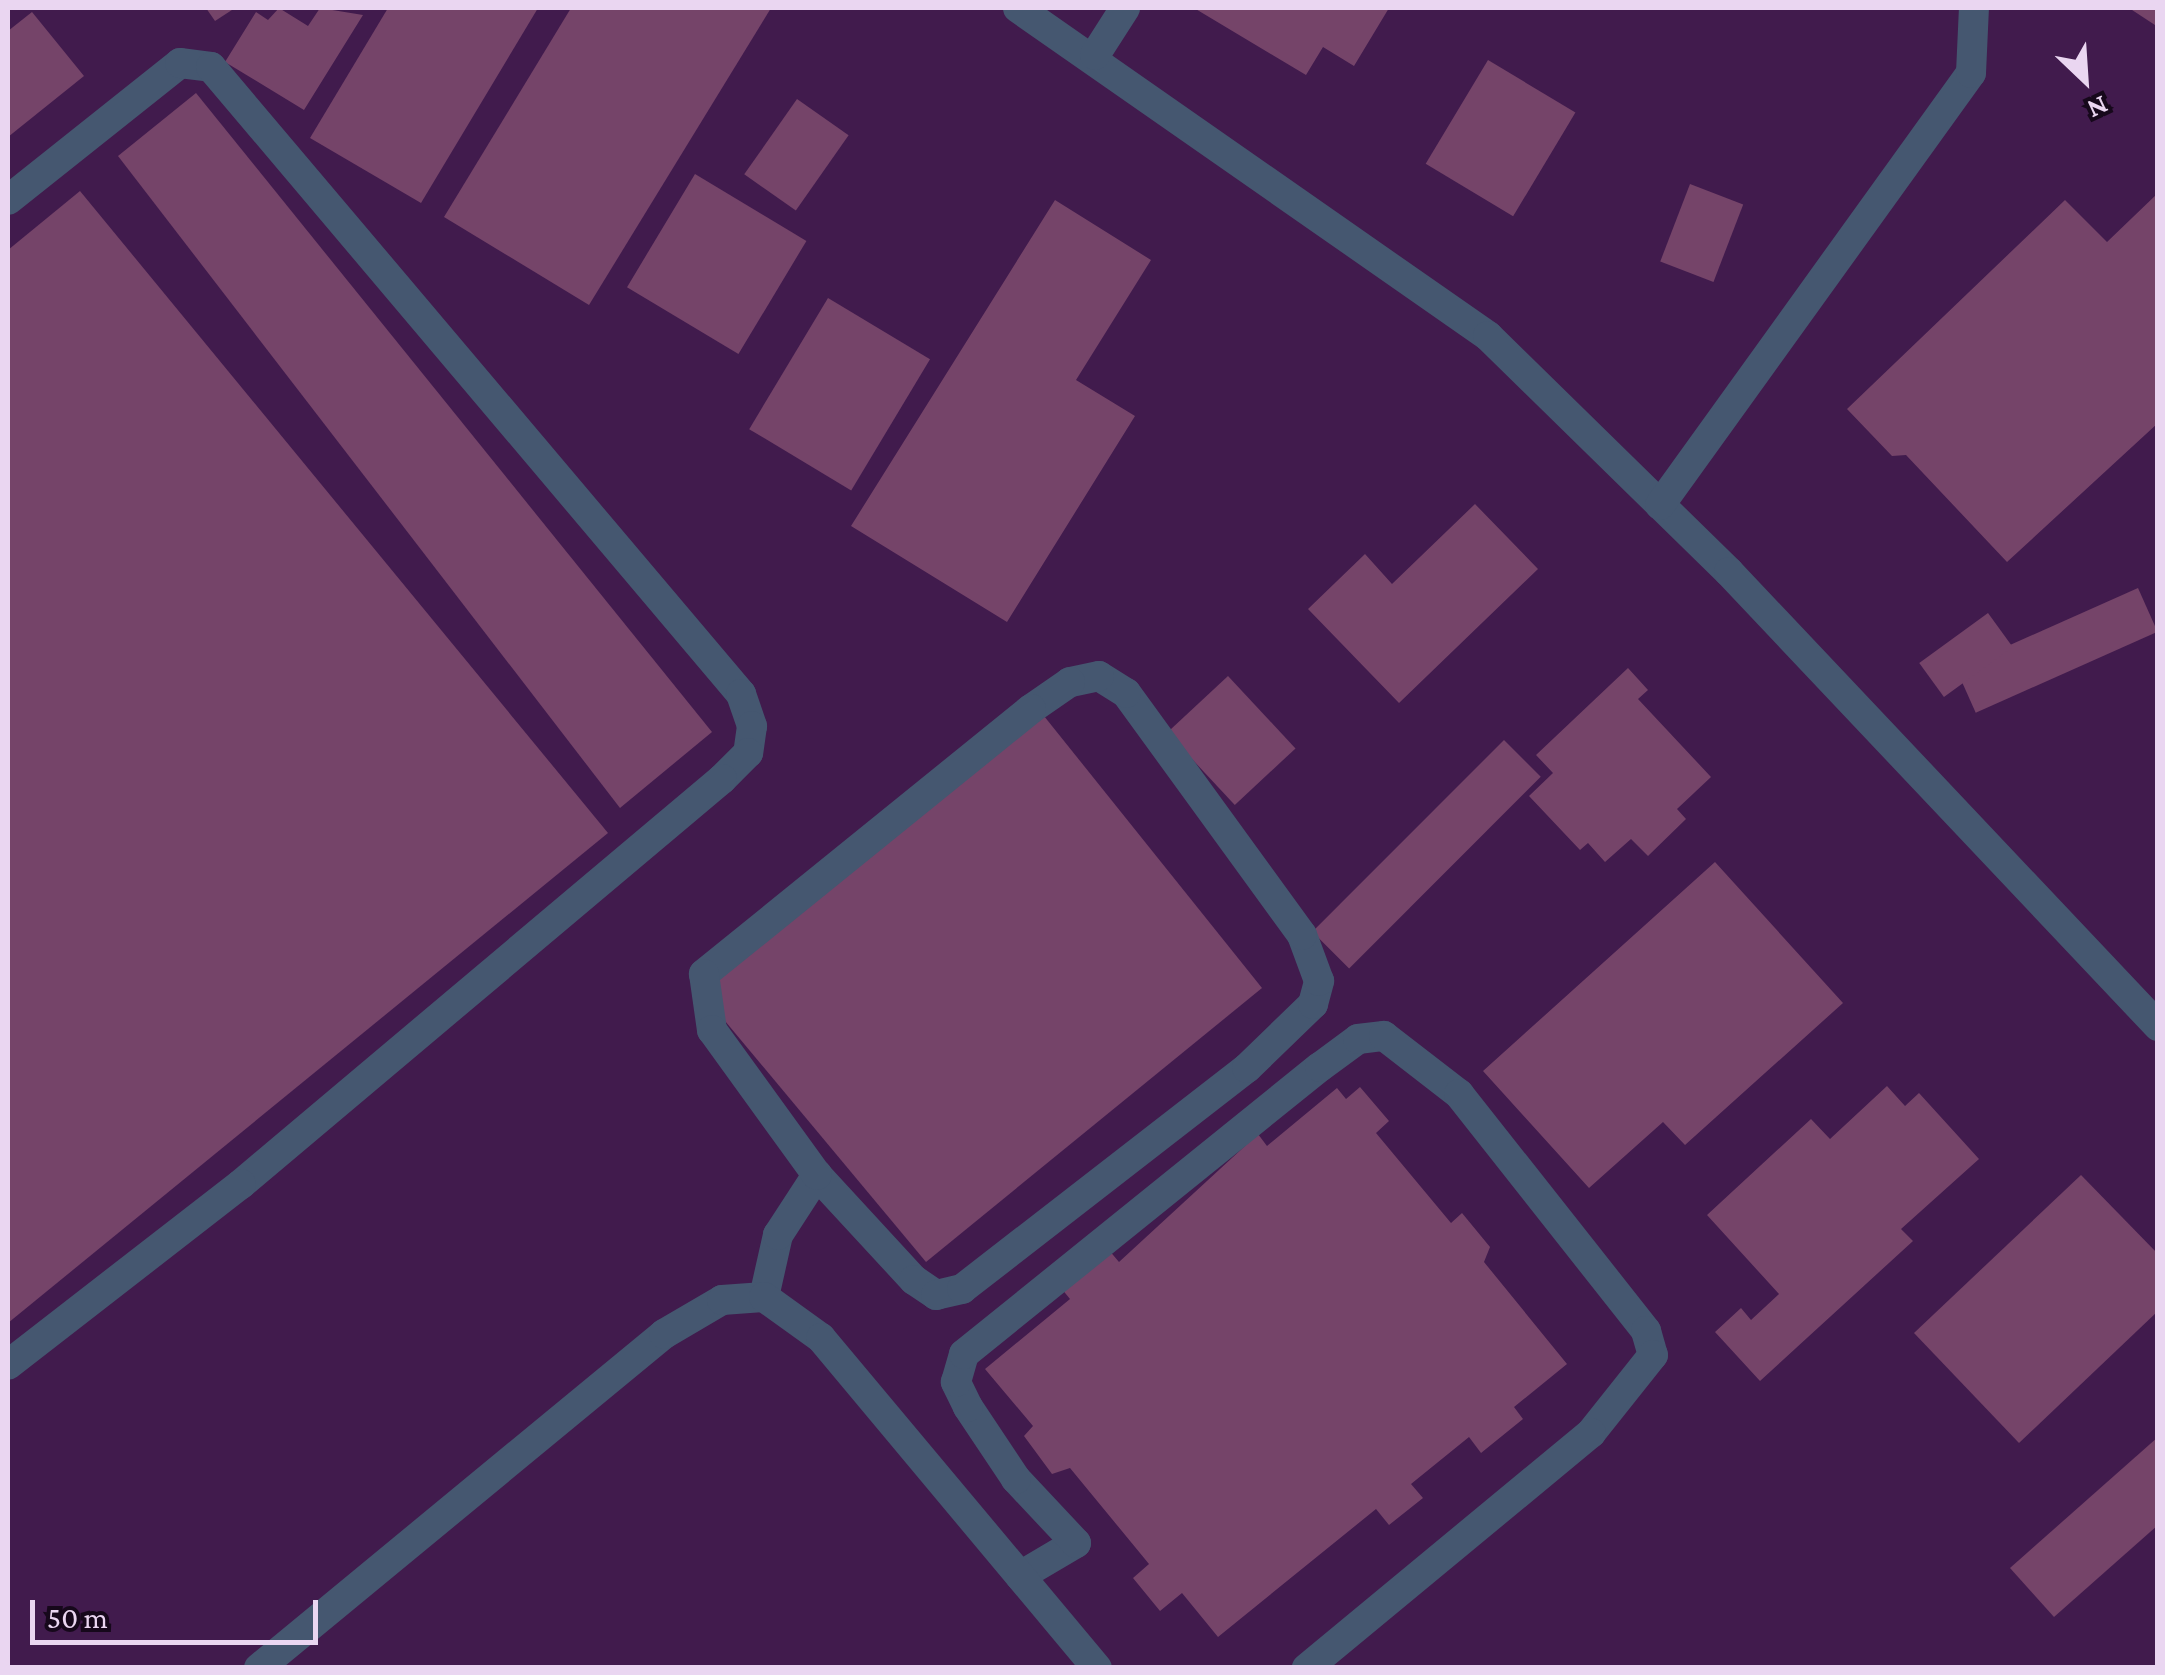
<!DOCTYPE html>
<html>
<head>
<meta charset="utf-8">
<style>
	body { margin:0 }
	#map { position:relative; width:2165px; height:1675px; overflow:hidden; background:#361541; font-family:"Crimson Pro",serif }
	div>[style] { position:absolute }
	.built>* { inset:0; background:#411b4d; transform-origin:0 0 }
	.building>* { inset:0; background:#754469; transform-origin:0 0 }
	.minor>* { height:30px; margin:-15px; padding:0 15px; transform-origin:15px; border-radius:15px; background:#455770 }
	span { translate:-50% -50%; white-space:nowrap; text-align:center; line-height:1.15; -webkit-text-stroke:8px #16081b; paint-order:stroke }
	.frame { position:absolute; inset:0; border:10px solid #ead6f1; pointer-events:none }
	.north { position:absolute; left:2035px; top:30px; width:100px; height:100px; -webkit-text-stroke:8px #16081b; paint-order:stroke; rotate:155deg; font-size:28px; font-weight:700; line-height:40px; text-align:center; color:#ead6f1 }
	.north::after { content:''; display:block; margin:auto; width:35px; height:45px; background:#ead6f1; clip-path:polygon(50% 0,100% 100%,50% 72%,0 100%) }
	.scale { position:absolute; left:30px; top:1600px; width:288px; height:45px; box-sizing:border-box; border:5px solid #ead6f1; border-top:0; padding-left:12px; font-size:30px; line-height:35px; white-space:nowrap; color:#ead6f1; -webkit-text-stroke:8px #16081b; paint-order:stroke }
</style>
</head>
<body>
<div id="map">
	<div class="built">
		<div style="left:8px;top:8px;width:2149px;height:1659px"></div>
	</div>
	<div class="building">
		<div style="clip-path:polygon(206px 8px,235px 8px,215px 21px)"></div>
		<div style="clip-path:polygon(279px 8px,308px 26px,320px 8px,363px 15px,304px 110px,225px 62px,256px 12px,268px 20px)"></div>
		<div style="clip-path:polygon(388px 8px,538px 8px,421px 203px,310px 138px)"></div>
		<div style="clip-path:polygon(571px 8px,771px 8px,589px 305px,444px 217px)"></div>
		<div style="clip-path:polygon(1194px 8px,1389px 8px,1354px 66px,1323px 47px,1306px 75px)"></div>
		<div style="clip-path:polygon(2129px 8px,2158px 8px,2158px 27px)"></div>
		<div style="clip-path:polygon(32px 12px,84px 76px,8px 137px,8px 31px)"></div>
		<div style="left:1488px;top:60px;width:102px;height:121px;rotate:31deg"></div>
		<div style="clip-path:polygon(196px 93px,712px 732px,620px 808px,118px 156px)"></div>
		<div style="left:797px;top:99px;width:63px;height:92px;rotate:35deg"></div>
		<div style="left:695px;top:174px;width:130px;height:132px;rotate:31deg"></div>
		<div style="left:1690px;top:184px;width:57px;height:83px;rotate:21deg"></div>
		<div style="clip-path:polygon(80px 191px,608px 833px,8px 1323px,8px 250px)"></div>
		<div style="clip-path:polygon(2158px 193px,2158px 423px,2007px 562px,1906px 455px,1892px 456px,1847px 409px,2065px 200px,2107px 242px)"></div>
		<div style="clip-path:polygon(1055px 200px,1151px 260px,1076px 380px,1135px 416px,1007px 622px,851px 526px)"></div>
		<div style="left:828px;top:298px;width:119px;height:153px;rotate:31deg"></div>
		<div style="clip-path:polygon(1475px 504px,1538px 569px,1399px 703px,1308px 609px,1365px 554px,1392px 584px)"></div>
		<div style="left:2138px;top:588px;width:48px;height:199px;rotate:66deg"></div>
		<div style="left:1988px;top:613px;width:42px;height:85px;rotate:54deg"></div>
		<div style="clip-path:polygon(1628px 668px,1648px 690px,1638px 699px,1711px 777px,1677px 809px,1686px 819px,1648px 856px,1631px 839px,1605px 862px,1588px 843px,1580px 850px,1529px 796px,1553px 773px,1536px 755px)"></div>
		<div style="left:1228px;top:676px;width:99px;height:83px;rotate:47deg"></div>
		<div style="clip-path:polygon(1040px 711px,1262px 988px,926px 1262px,705px 997px,713px 980px)"></div>
		<div style="left:1504px;top:740px;width:52px;height:271px;rotate:45deg"></div>
		<div style="clip-path:polygon(1715px 862px,1843px 1003px,1685px 1145px,1663px 1122px,1589px 1188px,1483px 1071px)"></div>
		<div style="clip-path:polygon(1887px 1086px,1905px 1106px,1919px 1093px,1979px 1159px,1901px 1229px,1913px 1241px,1760px 1381px,1715px 1332px,1741px 1308px,1751px 1320px,1779px 1294px,1707px 1215px,1811px 1119px,1830px 1139px)"></div>
		<div style="clip-path:polygon(1360px 1087px,1389px 1121px,1376px 1133px,1451px 1223px,1462px 1213px,1490px 1247px,1484px 1262px,1567px 1364px,1514px 1407px,1523px 1419px,1481px 1453px,1469px 1437px,1411px 1484px,1423px 1498px,1389px 1525px,1376px 1509px,1218px 1637px,1182px 1593px,1160px 1611px,1133px 1578px,1149px 1564px,1070px 1468px,1052px 1474px,1024px 1436px,1033px 1426px,985px 1369px,1070px 1299px,1061px 1288px,1108px 1249px,1119px 1262px,1258px 1134px,1267px 1146px,1337px 1088px,1346px 1099px)"></div>
		<div style="clip-path:polygon(2081px 1175px,2158px 1254px,2158px 1311px,2019px 1443px,1914px 1333px)"></div>
		<div style="clip-path:polygon(2158px 1437px,2158px 1525px,2054px 1617px,2010px 1568px)"></div>
	</div>
	<div class="minor">
		<div style="left:1018px;top:8px;width:573px;rotate:34.91deg"></div>
		<div style="left:1488px;top:336px;width:337px;rotate:44.4deg"></div>
		<div style="left:1729px;top:572px;width:625px;rotate:46.62deg"></div>
		<div style="left:1095px;top:55px;width:56px;rotate:-57.4deg"></div>
		<div style="left:8px;top:200px;width:220px;rotate:-38.5deg"></div>
		<div style="left:180px;top:63px;width:31px;rotate:7deg"></div>
		<div style="left:211px;top:67px;width:821px;rotate:49.79deg"></div>
		<div style="left:741px;top:694px;width:34px;rotate:71deg"></div>
		<div style="left:752px;top:726px;width:27px;rotate:98deg"></div>
		<div style="left:748px;top:753px;width:37px;rotate:135deg"></div>
		<div style="left:722px;top:779px;width:629px;rotate:139.9deg"></div>
		<div style="left:241px;top:1184px;width:295px;rotate:142.2deg"></div>
		<div style="left:1660px;top:505px;width:532px;rotate:-54.25deg"></div>
		<div style="left:1971px;top:73px;width:65px;rotate:-87.4deg"></div>
		<div style="left:764px;top:1297px;width:64px;rotate:-77.3deg"></div>
		<div style="left:778px;top:1235px;width:72px;rotate:-57deg"></div>
		<div style="left:817px;top:1175px;width:143px;rotate:47.3deg"></div>
		<div style="left:914px;top:1280px;width:27px;rotate:34deg"></div>
		<div style="left:936px;top:1295px;width:27px;rotate:-13deg"></div>
		<div style="left:962px;top:1289px;width:361px;rotate:-37.8deg"></div>
		<div style="left:1247px;top:1068px;width:92px;rotate:-44.1deg"></div>
		<div style="left:1313px;top:1004px;width:24px;rotate:-75deg"></div>
		<div style="left:1319px;top:981px;width:49px;rotate:-110.3deg"></div>
		<div style="left:1302px;top:935px;width:299px;rotate:-126deg"></div>
		<div style="left:1126px;top:693px;width:32px;rotate:-148deg"></div>
		<div style="left:1099px;top:676px;width:30px;rotate:168deg"></div>
		<div style="left:1070px;top:682px;width:47px;rotate:145.3deg"></div>
		<div style="left:1031px;top:709px;width:421px;rotate:141deg"></div>
		<div style="left:704px;top:974px;width:57px;rotate:81.9deg"></div>
		<div style="left:712px;top:1030px;width:179px;rotate:54.1deg"></div>
		<div style="left:1020px;top:1576px;width:65px;rotate:-30.5deg"></div>
		<div style="left:1076px;top:1543px;width:88px;rotate:-133.2deg"></div>
		<div style="left:1016px;top:1479px;width:87px;rotate:-123.7deg"></div>
		<div style="left:968px;top:1407px;width:28px;rotate:-116deg"></div>
		<div style="left:956px;top:1382px;width:29px;rotate:-74deg"></div>
		<div style="left:964px;top:1354px;width:457px;rotate:-38.9deg"></div>
		<div style="left:1320px;top:1067px;width:47px;rotate:-36.4deg"></div>
		<div style="left:1358px;top:1039px;width:26px;rotate:-7deg"></div>
		<div style="left:1384px;top:1036px;width:95px;rotate:37.7deg"></div>
		<div style="left:1459px;top:1094px;width:302px;rotate:51.7deg"></div>
		<div style="left:1646px;top:1331px;width:25px;rotate:74deg"></div>
		<div style="left:1653px;top:1355px;width:100px;rotate:128.5deg"></div>
		<div style="left:1591px;top:1433px;width:369px;rotate:140.4deg"></div>
		<div style="left:259px;top:1668px;width:525px;rotate:-39.51deg"></div>
		<div style="left:664px;top:1334px;width:67px;rotate:-30.4deg"></div>
		<div style="left:722px;top:1300px;width:42px;rotate:-4.1deg"></div>
		<div style="left:764px;top:1297px;width:70px;rotate:35.7deg"></div>
		<div style="left:821px;top:1338px;width:430px;rotate:50.1deg"></div>
	</div>
	<div class="frame"></div>
	<div class="north">N</div>
	<div class="scale">50 m</div>
</div>
</body>
</html>
